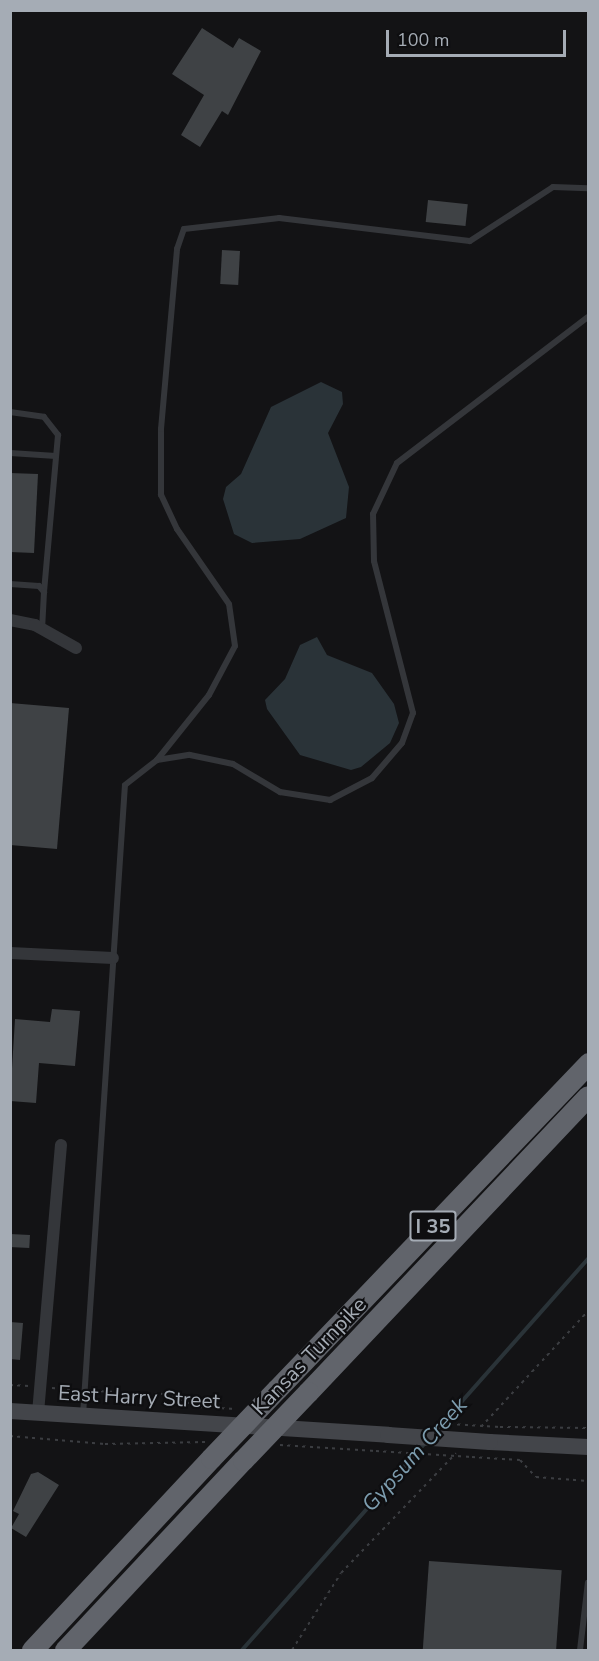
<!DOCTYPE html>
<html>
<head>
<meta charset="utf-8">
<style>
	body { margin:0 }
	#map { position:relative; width:599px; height:1661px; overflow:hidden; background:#131315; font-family:"Nunito Sans",sans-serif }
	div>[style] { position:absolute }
	.water>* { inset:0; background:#2a3338 }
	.stream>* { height:4px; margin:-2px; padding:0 2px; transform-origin:2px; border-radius:2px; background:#2a3338 }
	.building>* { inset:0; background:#3f4245; transform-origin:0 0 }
	.path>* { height:2px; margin-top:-1px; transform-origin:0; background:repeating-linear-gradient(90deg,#3b3d41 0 3px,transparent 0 7.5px) }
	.lane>* { height:6px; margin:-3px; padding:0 3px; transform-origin:3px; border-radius:3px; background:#34363a }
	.street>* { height:12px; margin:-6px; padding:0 6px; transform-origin:6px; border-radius:6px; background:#34363a }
	.secondary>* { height:16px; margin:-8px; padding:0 8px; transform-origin:8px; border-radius:8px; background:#43454a }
	.highway>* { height:21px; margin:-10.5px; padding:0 10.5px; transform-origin:10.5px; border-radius:10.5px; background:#61646b }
	.path-bridge>* { height:2px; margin-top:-1px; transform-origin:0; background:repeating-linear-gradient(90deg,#3b3d41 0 3px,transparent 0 7.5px) }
	.secondary-bridge>* { height:16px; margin:-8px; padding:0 8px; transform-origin:8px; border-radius:8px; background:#43454a }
	.highway-bridge>* { height:21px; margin:-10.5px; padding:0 10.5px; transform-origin:10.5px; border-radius:10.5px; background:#61646b }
	span { translate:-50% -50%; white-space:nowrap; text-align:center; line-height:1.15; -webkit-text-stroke:4.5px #0e0e10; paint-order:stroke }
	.shield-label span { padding:2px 4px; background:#0e0e10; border:2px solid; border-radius:4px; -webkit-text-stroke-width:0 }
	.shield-label { font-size:20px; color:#a5acb5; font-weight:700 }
	.street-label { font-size:21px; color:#a5acb5 }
	.water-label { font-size:22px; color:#7d9daf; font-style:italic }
	.frame { position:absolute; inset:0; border:12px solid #a5acb5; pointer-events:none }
	.scale { position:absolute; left:386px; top:30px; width:180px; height:27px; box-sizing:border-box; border:3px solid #a5acb5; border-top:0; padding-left:8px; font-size:18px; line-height:21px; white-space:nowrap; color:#a5acb5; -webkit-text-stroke:4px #0e0e10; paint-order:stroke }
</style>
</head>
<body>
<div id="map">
	<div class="water">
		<div style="clip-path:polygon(321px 382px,342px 392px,343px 404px,328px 433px,349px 487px,346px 518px,300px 539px,252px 543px,234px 534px,223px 499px,226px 487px,241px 474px,271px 407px)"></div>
		<div style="clip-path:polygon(317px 637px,327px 655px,372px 673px,394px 704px,399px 723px,390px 743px,361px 767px,351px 770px,300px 755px,267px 709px,265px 700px,285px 679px,300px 645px)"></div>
	</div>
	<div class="stream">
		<div style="left:433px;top:1434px;width:234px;rotate:-48.5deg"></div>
		<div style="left:242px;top:1650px;width:278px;rotate:-48.5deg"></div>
	</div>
	<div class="building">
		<div style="clip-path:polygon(202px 28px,233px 48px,239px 38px,261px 51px,228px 115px,222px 111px,200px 147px,181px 135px,204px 95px,172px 74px)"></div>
		<div style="left:428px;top:200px;width:40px;height:22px;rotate:6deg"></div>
		<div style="left:222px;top:250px;width:18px;height:34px;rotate:3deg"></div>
		<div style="clip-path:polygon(10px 473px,38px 474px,34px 553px,10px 552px)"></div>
		<div style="clip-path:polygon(10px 703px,69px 708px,57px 849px,10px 845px)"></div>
		<div style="clip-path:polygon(52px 1009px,80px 1011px,75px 1066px,39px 1063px,36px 1103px,10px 1101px,15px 1019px,50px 1022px)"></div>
		<div style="left:10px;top:1234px;width:20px;height:13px;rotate:3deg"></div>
		<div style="clip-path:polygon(10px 1322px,23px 1323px,20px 1360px,10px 1359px)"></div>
		<div style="clip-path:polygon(38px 1472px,59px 1485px,26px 1537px,11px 1528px,19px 1514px,13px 1511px,31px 1474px)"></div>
		<div style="left:429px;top:1561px;width:133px;height:89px;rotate:4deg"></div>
	</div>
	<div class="path">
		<div style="left:10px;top:1385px;width:19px;rotate:3deg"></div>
		<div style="left:52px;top:1388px;width:24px;rotate:5deg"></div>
		<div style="left:94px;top:1391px;width:71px;rotate:2.4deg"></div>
		<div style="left:165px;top:1394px;width:36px;rotate:21deg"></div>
		<div style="left:199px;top:1407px;width:37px;rotate:3deg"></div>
		<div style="left:481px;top:1427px;width:158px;rotate:-47.3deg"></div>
		<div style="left:500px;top:1427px;width:88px;rotate:0.7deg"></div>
		<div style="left:10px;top:1436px;width:95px;rotate:4.8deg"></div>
		<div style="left:105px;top:1444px;width:100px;rotate:-1.1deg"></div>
		<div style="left:280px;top:1445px;width:96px;rotate:3.6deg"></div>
		<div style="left:472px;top:1457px;width:48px;rotate:3.6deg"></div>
		<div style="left:520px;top:1460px;width:23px;rotate:47deg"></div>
		<div style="left:536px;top:1477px;width:52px;rotate:4.4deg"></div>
		<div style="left:292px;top:1650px;width:91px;rotate:-57.5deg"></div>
		<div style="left:341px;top:1573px;width:166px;rotate:-46.2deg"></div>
	</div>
	<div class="lane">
		<div style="left:10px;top:412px;width:34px;rotate:8deg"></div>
		<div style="left:44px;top:417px;width:23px;rotate:52deg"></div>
		<div style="left:58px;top:435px;width:158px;rotate:95.1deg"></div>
		<div style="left:10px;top:453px;width:46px;rotate:3.7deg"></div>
		<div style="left:10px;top:584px;width:29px;rotate:4deg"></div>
		<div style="left:39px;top:586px;width:8px;rotate:50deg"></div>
		<div style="left:44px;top:592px;width:36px;rotate:93deg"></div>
		<div style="left:157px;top:760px;width:33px;rotate:-9deg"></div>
		<div style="left:190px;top:755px;width:44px;rotate:11.8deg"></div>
		<div style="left:233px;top:764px;width:55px;rotate:30.8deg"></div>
		<div style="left:280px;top:792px;width:51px;rotate:9.1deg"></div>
		<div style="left:330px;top:800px;width:47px;rotate:-27.6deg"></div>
		<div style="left:372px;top:778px;width:46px;rotate:-49.4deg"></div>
		<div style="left:402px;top:743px;width:32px;rotate:-70deg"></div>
		<div style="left:413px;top:713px;width:157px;rotate:-104.4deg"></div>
		<div style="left:374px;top:561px;width:47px;rotate:-91.2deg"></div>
		<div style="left:373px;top:514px;width:56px;rotate:-64.8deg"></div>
		<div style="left:397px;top:463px;width:240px;rotate:-37.4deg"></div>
		<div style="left:83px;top:1415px;width:631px;rotate:-86.19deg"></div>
		<div style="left:125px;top:785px;width:41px;rotate:-38deg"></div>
		<div style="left:157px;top:760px;width:83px;rotate:-51.3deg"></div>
		<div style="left:209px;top:695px;width:55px;rotate:-62deg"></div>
		<div style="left:235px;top:646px;width:42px;rotate:-98.1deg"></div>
		<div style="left:229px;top:604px;width:91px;rotate:-124.7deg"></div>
		<div style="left:177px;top:529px;width:38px;rotate:-115deg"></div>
		<div style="left:161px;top:495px;width:66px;rotate:-90deg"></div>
		<div style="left:161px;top:429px;width:181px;rotate:-84.9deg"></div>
		<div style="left:177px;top:249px;width:21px;rotate:-71deg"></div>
		<div style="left:184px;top:229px;width:96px;rotate:-6.6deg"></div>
		<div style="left:279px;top:218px;width:192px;rotate:6.9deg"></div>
		<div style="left:470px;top:241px;width:99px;rotate:-33deg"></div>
		<div style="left:553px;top:187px;width:35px;rotate:2deg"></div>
		<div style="left:580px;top:1650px;width:68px;rotate:-83.3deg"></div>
	</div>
	<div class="street">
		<div style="left:10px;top:620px;width:25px;rotate:11deg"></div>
		<div style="left:35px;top:625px;width:47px;rotate:29.3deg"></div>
		<div style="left:10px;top:953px;width:103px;rotate:2.8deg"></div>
		<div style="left:38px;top:1413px;width:269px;rotate:-85.1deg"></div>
	</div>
	<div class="secondary">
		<div style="left:10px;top:1411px;width:379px;rotate:3.6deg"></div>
		<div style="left:490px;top:1442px;width:98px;rotate:2.9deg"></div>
	</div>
	<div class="highway">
		<div style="left:277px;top:1389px;width:451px;rotate:-46.3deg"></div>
		<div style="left:308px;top:1392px;width:407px;rotate:-46.6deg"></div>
		<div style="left:32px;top:1650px;width:262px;rotate:-47deg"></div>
		<div style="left:65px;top:1650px;width:260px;rotate:-46.9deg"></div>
	</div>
	<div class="path-bridge">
		<div style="left:450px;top:1424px;width:50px;rotate:3.4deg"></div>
		<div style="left:376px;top:1451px;width:96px;rotate:3.6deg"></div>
	</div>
	<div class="secondary-bridge">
		<div style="left:388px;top:1435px;width:102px;rotate:3.9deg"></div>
	</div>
	<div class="highway-bridge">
		<div style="left:211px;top:1458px;width:95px;rotate:-46.3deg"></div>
		<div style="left:243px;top:1460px;width:94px;rotate:-46.3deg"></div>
	</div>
	<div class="shield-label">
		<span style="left:433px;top:1226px">I 35</span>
	</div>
	<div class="street-label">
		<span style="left:309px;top:1356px;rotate:-46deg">Kansas Turnpike</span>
		<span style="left:139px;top:1397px;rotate:3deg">East Harry Street</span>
	</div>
	<div class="water-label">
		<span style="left:415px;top:1455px;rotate:-48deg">Gypsum Creek</span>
	</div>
	<div class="frame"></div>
	<div class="scale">100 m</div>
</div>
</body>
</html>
